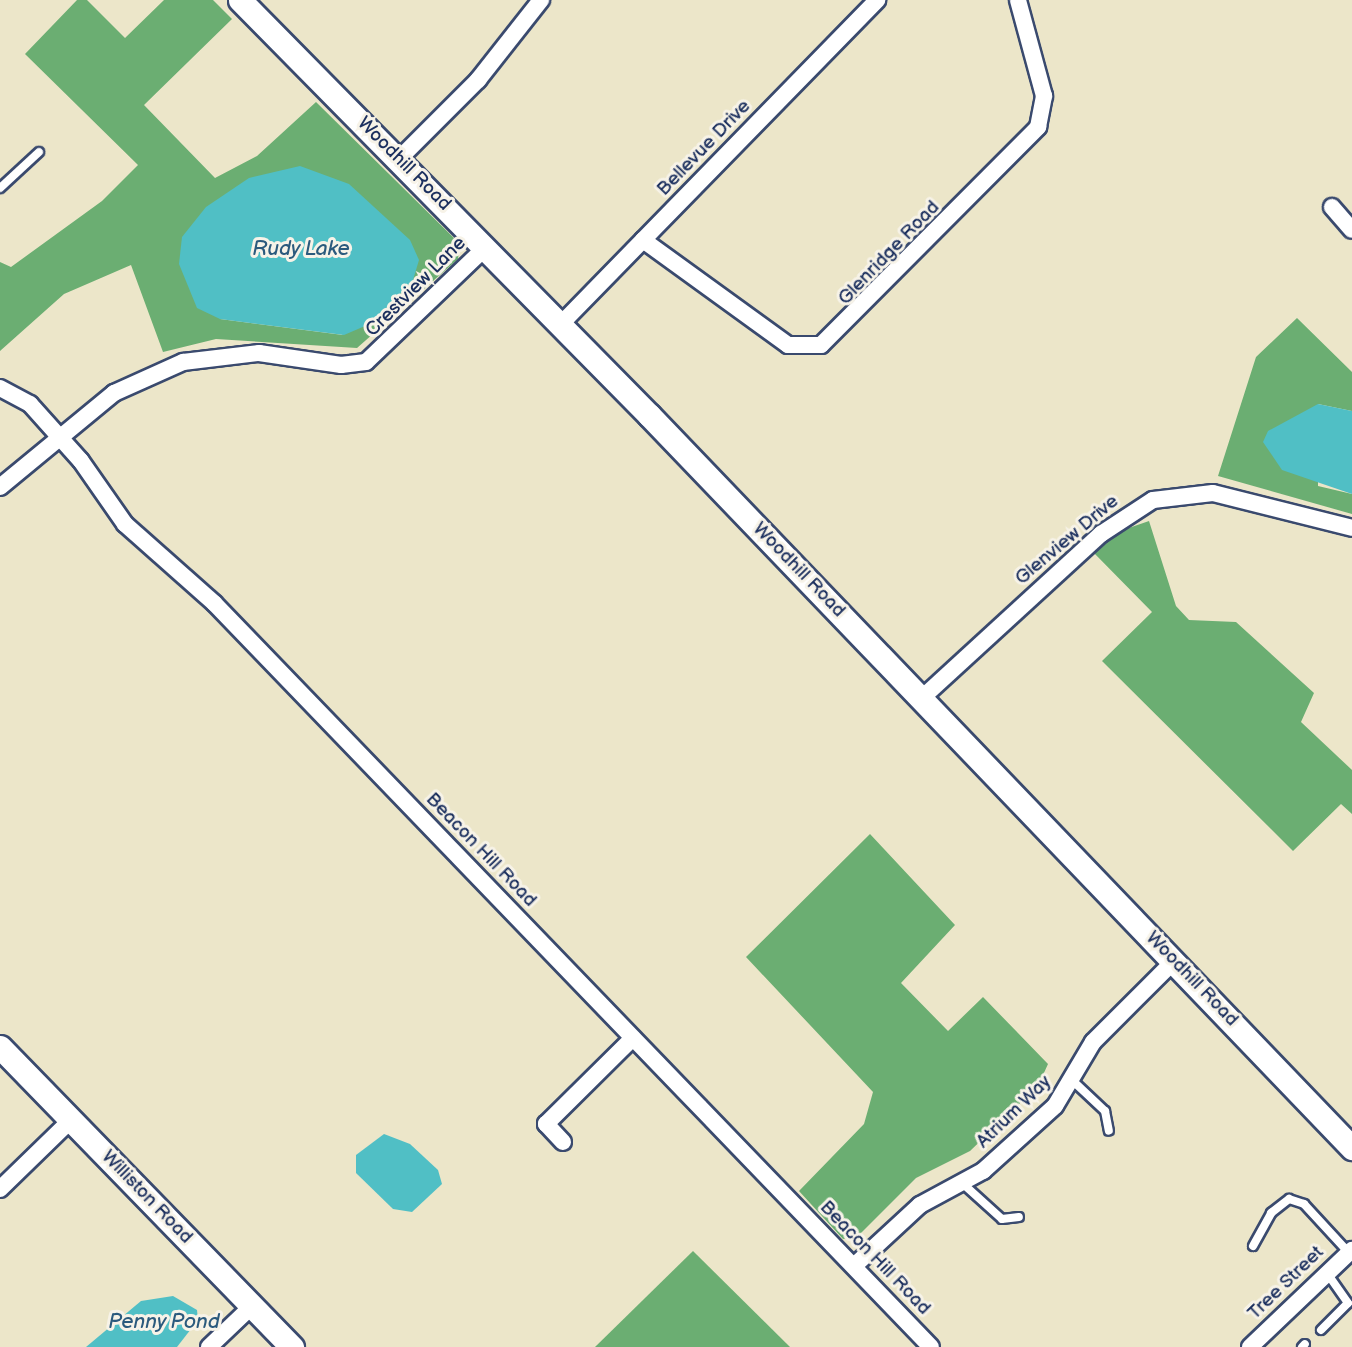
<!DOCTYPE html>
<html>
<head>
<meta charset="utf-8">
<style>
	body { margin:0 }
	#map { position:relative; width:1352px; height:1347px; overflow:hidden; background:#ece6c9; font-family:"Balsamiq Sans",sans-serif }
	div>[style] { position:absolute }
	.forest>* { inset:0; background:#6bae72 }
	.water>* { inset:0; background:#50bfc5 }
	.roads { filter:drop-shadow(2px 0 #3a4a6e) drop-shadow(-2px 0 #3a4a6e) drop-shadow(0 2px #3a4a6e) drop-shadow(0 -2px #3a4a6e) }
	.lane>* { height:8px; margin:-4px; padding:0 4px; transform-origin:4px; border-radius:4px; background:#fff }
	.street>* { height:16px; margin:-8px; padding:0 8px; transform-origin:8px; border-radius:8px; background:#fff }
	.secondary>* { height:23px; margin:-11.5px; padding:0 11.5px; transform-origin:11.5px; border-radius:11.5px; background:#fff }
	span { translate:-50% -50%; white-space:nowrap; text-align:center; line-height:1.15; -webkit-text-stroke:6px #f7f3e8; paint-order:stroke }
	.street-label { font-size:19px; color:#1b2f5e }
	.water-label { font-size:21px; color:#2b5a7d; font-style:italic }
</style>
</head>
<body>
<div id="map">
	<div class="forest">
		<div style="clip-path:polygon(evenodd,77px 0,87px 0,125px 38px,164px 0,213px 0,232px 19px,144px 105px,215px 178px,257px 156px,316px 102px,460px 244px,458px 259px,357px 348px,216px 339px,163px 352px,131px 265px,64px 294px,0 351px,0 262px,11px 267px,102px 201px,138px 165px,25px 54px,77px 0,206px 207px,343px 335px,220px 319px,206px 207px)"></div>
		<div style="clip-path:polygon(1297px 318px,1352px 372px,1352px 411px,1318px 404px,1318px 486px,1352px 494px,1352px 514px,1218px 476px,1256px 357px)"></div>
		<div style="clip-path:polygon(1149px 521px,1176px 606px,1189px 620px,1236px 622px,1314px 693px,1301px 722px,1352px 770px,1352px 814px,1341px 804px,1293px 851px,1102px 661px,1152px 612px,1094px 553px,1123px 530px)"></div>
		<div style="clip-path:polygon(870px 834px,955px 925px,901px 983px,948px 1031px,983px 997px,1048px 1064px,1038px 1086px,970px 1151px,916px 1178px,858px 1236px,843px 1239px,799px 1191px,864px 1124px,873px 1092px,746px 957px)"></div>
		<div style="clip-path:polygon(693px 1251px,790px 1347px,595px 1347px)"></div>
	</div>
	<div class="water">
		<div style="clip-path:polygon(300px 166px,349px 184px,410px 240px,419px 260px,413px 280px,372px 323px,344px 335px,220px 319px,197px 308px,179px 264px,182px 237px,206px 207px,249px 178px)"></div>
		<div style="clip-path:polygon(1318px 404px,1352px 411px,1352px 494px,1282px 470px,1263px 442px,1268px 431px)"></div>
		<div style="clip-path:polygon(384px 1134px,410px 1144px,438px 1170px,442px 1184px,412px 1212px,393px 1209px,356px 1173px,356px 1155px)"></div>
		<div style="clip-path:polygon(173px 1296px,197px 1310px,198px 1320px,177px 1347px,86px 1347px,141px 1301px)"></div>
	</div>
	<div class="roads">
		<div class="lane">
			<div style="left:0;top:188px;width:53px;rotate:-42.7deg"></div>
			<div style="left:1073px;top:1081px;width:44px;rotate:43.2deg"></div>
			<div style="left:1105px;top:1111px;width:20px;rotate:79deg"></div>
			<div style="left:961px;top:1182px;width:55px;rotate:42.1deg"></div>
			<div style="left:1002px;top:1219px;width:17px;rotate:-7deg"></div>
			<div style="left:1253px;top:1246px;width:38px;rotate:-61deg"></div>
			<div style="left:1271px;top:1213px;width:23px;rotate:-38deg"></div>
			<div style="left:1289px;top:1199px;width:16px;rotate:18deg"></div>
			<div style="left:1304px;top:1204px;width:67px;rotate:47.4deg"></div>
			<div style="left:1321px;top:1330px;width:38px;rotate:-45deg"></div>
			<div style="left:1348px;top:1303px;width:37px;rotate:-125deg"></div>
			<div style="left:1302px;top:1347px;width:4px;rotate:-45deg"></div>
		</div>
		<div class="street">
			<div style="left:399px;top:159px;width:112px;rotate:-45deg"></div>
			<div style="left:478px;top:80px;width:102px;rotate:-51.8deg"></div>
			<div style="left:1332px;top:207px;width:30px;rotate:49deg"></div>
			<div style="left:643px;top:240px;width:179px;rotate:35.9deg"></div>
			<div style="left:788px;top:345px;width:33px"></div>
			<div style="left:821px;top:345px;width:308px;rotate:-45.1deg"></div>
			<div style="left:1038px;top:127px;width:32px;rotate:-79deg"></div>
			<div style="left:1044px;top:96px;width:99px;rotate:-105.2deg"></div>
			<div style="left:561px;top:324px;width:453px;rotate:-45.7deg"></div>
			<div style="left:0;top:388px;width:34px;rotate:28deg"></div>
			<div style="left:30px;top:404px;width:76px;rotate:48.2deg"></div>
			<div style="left:81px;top:461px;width:77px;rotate:55.1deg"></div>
			<div style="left:125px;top:524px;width:119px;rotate:41.6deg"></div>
			<div style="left:214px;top:603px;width:1033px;rotate:46.06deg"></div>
			<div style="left:0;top:487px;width:148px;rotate:-39.5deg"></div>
			<div style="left:114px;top:393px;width:76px;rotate:-24.2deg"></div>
			<div style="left:183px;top:362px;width:77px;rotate:-6.8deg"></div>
			<div style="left:259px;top:353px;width:83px;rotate:8.3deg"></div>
			<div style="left:341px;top:365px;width:25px;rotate:-7deg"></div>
			<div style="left:366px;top:362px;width:166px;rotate:-43.8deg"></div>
			<div style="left:922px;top:698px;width:243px;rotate:-42.5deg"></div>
			<div style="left:1101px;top:534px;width:62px;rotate:-33.2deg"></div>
			<div style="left:1153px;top:500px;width:60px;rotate:-6.7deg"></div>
			<div style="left:1213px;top:493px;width:143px;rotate:14.1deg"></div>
			<div style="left:563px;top:1142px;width:25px;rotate:-133deg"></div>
			<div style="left:546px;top:1124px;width:122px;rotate:-44.7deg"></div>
			<div style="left:0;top:1189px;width:100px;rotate:-44.2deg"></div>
			<div style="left:854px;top:1266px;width:90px;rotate:-42.7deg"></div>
			<div style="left:920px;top:1205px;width:72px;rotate:-28.4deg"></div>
			<div style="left:983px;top:1171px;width:97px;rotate:-42.1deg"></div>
			<div style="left:1055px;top:1106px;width:74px;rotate:-59.3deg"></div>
			<div style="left:1093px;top:1042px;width:116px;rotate:-45deg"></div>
			<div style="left:209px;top:1347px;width:59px;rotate:-43.6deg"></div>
			<div style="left:1250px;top:1347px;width:141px;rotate:-43.6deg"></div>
		</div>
		<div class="secondary">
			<div style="left:240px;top:0;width:583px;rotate:45.42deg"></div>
			<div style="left:649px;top:415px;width:1016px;rotate:46.2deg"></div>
			<div style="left:0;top:1047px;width:419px;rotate:45.8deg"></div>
		</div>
	</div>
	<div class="street-label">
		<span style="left:704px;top:148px;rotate:-46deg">Bellevue Drive</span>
		<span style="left:404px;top:164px;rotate:45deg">Woodhill Road</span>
		<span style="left:889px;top:253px;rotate:-46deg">Glenridge Road</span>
		<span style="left:416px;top:287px;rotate:-45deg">Crestview Lane</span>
		<span style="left:1067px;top:540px;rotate:-40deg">Glenview Drive</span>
		<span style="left:799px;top:570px;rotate:46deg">Woodhill Road</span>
		<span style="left:481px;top:850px;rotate:46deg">Beacon Hill Road</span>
		<span style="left:1192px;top:979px;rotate:46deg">Woodhill Road</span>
		<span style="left:1014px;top:1112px;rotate:-44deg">Atrium Way</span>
		<span style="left:147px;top:1197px;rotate:46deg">Williston Road</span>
		<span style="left:875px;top:1258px;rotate:46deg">Beacon Hill Road</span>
		<span style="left:1286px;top:1283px;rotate:-44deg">Tree Street</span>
	</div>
	<div class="water-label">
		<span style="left:301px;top:249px">Rudy Lake</span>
		<span style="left:164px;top:1322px">Penny Pond</span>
	</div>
</div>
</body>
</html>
